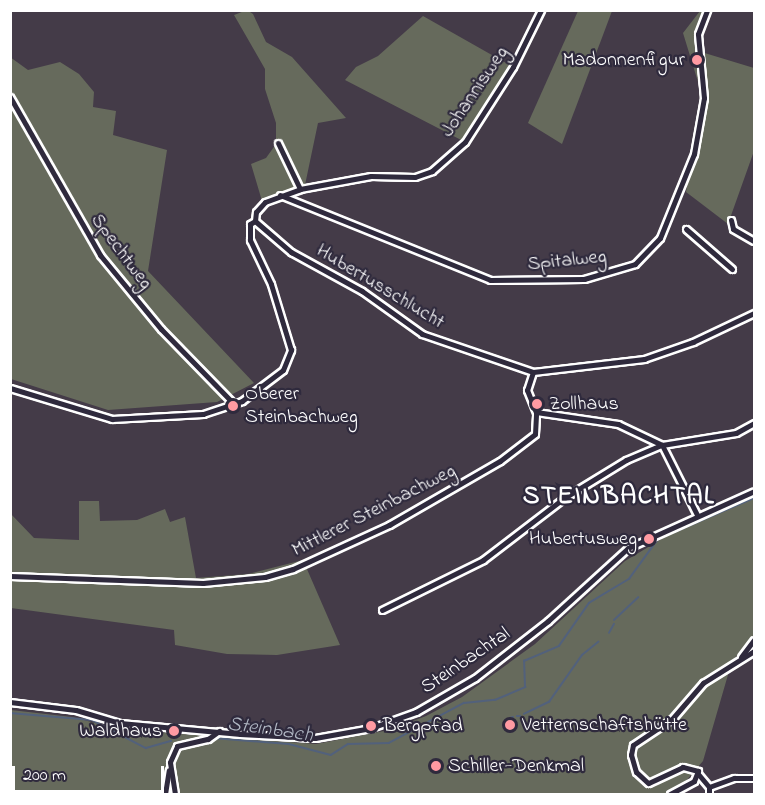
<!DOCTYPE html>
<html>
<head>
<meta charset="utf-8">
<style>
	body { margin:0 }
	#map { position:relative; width:765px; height:805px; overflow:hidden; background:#443b48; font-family:"Indie Flower",sans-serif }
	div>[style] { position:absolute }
	.green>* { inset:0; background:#666a5c }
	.stream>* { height:1.5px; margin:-0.75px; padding:0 0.75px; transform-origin:0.75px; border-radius:0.75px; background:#52617c }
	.roads { filter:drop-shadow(2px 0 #fff) drop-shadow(-2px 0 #fff) drop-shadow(0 2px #fff) drop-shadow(0 -2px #fff) }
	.minor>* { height:5px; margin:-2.5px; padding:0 2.5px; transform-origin:2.5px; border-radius:2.5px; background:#2f2a3d }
	.dots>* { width:16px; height:16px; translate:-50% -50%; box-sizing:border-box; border:3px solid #2f2a3d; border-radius:50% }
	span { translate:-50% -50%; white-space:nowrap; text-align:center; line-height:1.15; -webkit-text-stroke:4.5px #2f2a3d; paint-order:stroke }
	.poi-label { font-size:20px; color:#fff }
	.right { translate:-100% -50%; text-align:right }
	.left { translate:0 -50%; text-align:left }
	.street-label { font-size:20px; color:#fff }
	.water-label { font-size:21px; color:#b1b8c4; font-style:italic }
	.district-label { font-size:26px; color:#fff; font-weight:700; letter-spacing:1.5px }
	.frame { position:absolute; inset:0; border:12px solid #fff; pointer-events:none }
	.scale { position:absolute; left:12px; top:766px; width:152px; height:27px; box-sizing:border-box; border:3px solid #fff; border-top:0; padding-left:8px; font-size:18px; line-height:21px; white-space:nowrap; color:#fff; -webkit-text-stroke:4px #2f2a3d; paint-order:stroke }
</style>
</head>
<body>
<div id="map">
	<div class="green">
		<div style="clip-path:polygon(247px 10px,253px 14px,266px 42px,292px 57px,346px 118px,318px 123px,305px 185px,262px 201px,251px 164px,266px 158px,276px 144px,276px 123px,265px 89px,265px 69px,234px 15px)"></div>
		<div style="clip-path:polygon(578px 11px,612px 11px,562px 144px,528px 123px)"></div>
		<div style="clip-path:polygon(700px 11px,705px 11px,698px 34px,698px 51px,754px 68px,754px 151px,728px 224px,686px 192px,702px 95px,683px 33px)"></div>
		<div style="clip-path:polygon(423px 16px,513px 67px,465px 142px,345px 80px,356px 67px,378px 56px)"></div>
		<div style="clip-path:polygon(10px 57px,28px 70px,60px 62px,79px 74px,94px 92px,93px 107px,116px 111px,113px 135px,167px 150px,148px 271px,254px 383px,217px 402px,108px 410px,11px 379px)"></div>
		<div style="clip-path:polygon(754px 495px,754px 637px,732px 661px,703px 761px,680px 788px,665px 794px,11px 794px,11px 710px,72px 717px,119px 729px,316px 744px,389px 730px,426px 716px,462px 697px,535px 644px,625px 561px,675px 531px)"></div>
		<div style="clip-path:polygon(79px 501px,99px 501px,100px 521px,137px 520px,165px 509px,170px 522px,185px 517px,196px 578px,248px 574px,303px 560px,340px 645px,277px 655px,227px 654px,175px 645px,174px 630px,11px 608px,10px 513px,34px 538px,79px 540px)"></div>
	</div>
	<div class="stream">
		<div style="left:614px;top:620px;width:33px;rotate:-43deg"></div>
		<div style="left:609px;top:633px;width:10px;rotate:-61deg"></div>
		<div style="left:10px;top:713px;width:82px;rotate:4.9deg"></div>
		<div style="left:92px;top:720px;width:61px;rotate:27.4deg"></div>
		<div style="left:146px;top:748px;width:26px;rotate:-16deg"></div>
		<div style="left:524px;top:714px;width:28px;rotate:-26deg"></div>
		<div style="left:549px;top:702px;width:57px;rotate:-54.9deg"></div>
		<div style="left:582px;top:655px;width:21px;rotate:-39deg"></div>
		<div style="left:517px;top:716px;width:3px"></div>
		<div style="left:510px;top:718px;width:3px;rotate:-18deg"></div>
		<div style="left:213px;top:738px;width:76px;rotate:4.5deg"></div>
		<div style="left:289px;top:744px;width:43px;rotate:14.7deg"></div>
		<div style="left:331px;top:755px;width:20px;rotate:-33deg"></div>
		<div style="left:348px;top:744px;width:41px;rotate:-1.4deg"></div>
		<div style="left:389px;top:743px;width:85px;rotate:-28.1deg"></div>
		<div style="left:464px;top:703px;width:31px;rotate:-6deg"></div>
		<div style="left:495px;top:700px;width:33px;rotate:-23deg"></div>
		<div style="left:525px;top:687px;width:26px;rotate:-92deg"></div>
		<div style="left:524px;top:661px;width:38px;rotate:-23deg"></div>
		<div style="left:559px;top:646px;width:52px;rotate:-55.1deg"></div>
		<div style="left:589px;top:603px;width:47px;rotate:-31deg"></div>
		<div style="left:629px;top:579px;width:49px;rotate:-54.1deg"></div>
		<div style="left:658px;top:539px;width:104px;rotate:-23.1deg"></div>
	</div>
	<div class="roads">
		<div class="minor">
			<div style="left:10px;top:97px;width:182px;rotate:60.3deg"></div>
			<div style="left:100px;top:255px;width:96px;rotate:50.5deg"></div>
			<div style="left:161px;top:329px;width:105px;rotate:45.8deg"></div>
			<div style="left:278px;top:143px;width:51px;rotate:64.4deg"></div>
			<div style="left:280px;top:195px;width:227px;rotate:22deg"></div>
			<div style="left:490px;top:280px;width:94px;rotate:-0.6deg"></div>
			<div style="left:584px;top:279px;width:53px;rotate:-16.4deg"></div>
			<div style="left:635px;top:264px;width:36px;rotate:-46deg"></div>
			<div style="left:660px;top:238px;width:91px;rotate:-68deg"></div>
			<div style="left:694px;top:154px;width:57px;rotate:-79.9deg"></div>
			<div style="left:704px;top:98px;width:64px;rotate:-95.4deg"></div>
			<div style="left:698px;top:34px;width:26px;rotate:-69deg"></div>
			<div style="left:731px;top:220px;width:9px;rotate:77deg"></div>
			<div style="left:733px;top:229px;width:24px;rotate:30deg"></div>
			<div style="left:255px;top:221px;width:48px;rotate:40.7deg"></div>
			<div style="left:291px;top:252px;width:81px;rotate:28.8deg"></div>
			<div style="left:362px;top:291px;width:74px;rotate:35.6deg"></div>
			<div style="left:422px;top:334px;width:117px;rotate:18.9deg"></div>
			<div style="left:533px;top:372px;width:19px;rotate:108deg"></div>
			<div style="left:527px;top:390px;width:24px;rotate:68deg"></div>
			<div style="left:536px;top:412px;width:83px;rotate:8.3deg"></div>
			<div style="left:618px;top:424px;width:49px;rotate:25.5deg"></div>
			<div style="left:662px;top:445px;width:78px;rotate:63.4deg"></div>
			<div style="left:255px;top:221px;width:9px;rotate:-84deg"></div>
			<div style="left:256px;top:212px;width:13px;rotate:-48deg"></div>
			<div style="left:265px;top:202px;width:37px;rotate:-20deg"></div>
			<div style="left:300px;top:189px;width:72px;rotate:-10.4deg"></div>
			<div style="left:371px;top:176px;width:44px;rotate:1.3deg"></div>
			<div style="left:415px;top:177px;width:18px;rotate:-19deg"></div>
			<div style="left:432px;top:171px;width:44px;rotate:-41.3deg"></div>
			<div style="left:465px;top:142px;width:89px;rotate:-57.4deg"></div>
			<div style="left:513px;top:67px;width:64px;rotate:-63.8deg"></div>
			<div style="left:686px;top:229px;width:61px;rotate:41deg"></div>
			<div style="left:533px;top:372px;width:112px;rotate:-6.7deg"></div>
			<div style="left:644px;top:359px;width:52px;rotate:-19.1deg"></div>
			<div style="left:693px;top:342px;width:68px;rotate:-25.4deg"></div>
			<div style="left:10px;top:388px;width:107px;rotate:16.9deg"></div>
			<div style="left:112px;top:419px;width:91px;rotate:-3.1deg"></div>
			<div style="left:203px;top:414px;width:41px;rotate:-18.4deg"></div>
			<div style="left:242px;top:401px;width:51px;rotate:-37.1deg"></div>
			<div style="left:283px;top:370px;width:22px;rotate:-68deg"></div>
			<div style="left:291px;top:350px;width:69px;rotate:-106.9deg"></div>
			<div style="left:271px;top:284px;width:49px;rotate:-115.5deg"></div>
			<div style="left:250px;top:240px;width:16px;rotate:-90deg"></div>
			<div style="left:250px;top:224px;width:6px;rotate:-31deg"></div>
			<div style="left:10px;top:576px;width:193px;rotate:2.1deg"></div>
			<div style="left:203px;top:583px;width:62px;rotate:-5.5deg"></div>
			<div style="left:265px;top:577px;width:29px;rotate:-16deg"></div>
			<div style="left:293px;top:569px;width:106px;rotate:-24.6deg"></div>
			<div style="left:389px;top:525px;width:128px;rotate:-30deg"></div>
			<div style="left:500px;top:461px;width:44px;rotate:-37.6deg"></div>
			<div style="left:535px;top:434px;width:22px;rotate:-87deg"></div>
			<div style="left:382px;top:610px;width:113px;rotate:-26.3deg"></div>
			<div style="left:483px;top:560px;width:102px;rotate:-37.4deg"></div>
			<div style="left:564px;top:498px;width:73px;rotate:-31.5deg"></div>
			<div style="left:626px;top:460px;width:39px;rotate:-23deg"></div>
			<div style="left:662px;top:445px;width:75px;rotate:-9.2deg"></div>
			<div style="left:736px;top:433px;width:21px;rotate:-29deg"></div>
			<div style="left:741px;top:657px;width:21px;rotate:-53deg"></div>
			<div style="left:10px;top:702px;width:66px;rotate:6.9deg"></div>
			<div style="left:76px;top:710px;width:46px;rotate:16.5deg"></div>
			<div style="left:120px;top:723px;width:121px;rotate:5.2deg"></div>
			<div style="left:240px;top:734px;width:75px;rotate:3.1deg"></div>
			<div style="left:315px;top:738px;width:57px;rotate:-10.1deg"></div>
			<div style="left:371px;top:728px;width:48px;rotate:-19.6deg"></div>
			<div style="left:416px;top:712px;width:68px;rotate:-30deg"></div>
			<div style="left:475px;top:678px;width:93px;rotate:-38deg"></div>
			<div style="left:548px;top:621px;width:108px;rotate:-42.4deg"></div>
			<div style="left:628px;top:548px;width:138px;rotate:-24.3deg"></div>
			<div style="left:699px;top:775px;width:16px;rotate:50deg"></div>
			<div style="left:709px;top:787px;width:7px;rotate:90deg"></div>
			<div style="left:709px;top:787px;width:27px;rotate:-20deg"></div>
			<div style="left:734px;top:778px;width:20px"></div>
			<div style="left:165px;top:794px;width:24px;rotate:-81deg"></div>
			<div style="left:175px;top:794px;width:32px;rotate:-99deg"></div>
			<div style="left:170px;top:762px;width:17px;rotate:-66deg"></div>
			<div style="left:177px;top:746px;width:32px;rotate:-13deg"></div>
			<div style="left:208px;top:739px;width:14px;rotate:-36deg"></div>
			<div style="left:670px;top:794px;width:27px;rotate:-28deg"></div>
			<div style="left:694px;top:781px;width:11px;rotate:-68deg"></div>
			<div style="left:698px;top:771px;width:16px;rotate:-165deg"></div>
			<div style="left:683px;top:767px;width:38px;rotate:155deg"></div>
			<div style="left:648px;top:783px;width:16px;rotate:-137deg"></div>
			<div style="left:636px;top:772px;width:18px;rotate:-106deg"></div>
			<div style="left:631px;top:755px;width:10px;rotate:-79deg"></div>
			<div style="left:633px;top:745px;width:47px;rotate:-33.7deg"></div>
			<div style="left:672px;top:719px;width:48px;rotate:-49.3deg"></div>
			<div style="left:703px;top:683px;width:60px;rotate:-32.1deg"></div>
		</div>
	</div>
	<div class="dots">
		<div style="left:697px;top:60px;background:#ff9aa2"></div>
		<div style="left:537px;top:404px;background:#ff9aa2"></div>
		<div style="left:233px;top:406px;background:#ff9aa2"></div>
		<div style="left:649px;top:539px;background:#ff9aa2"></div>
		<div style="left:510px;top:725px;background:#ff9aa2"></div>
		<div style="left:371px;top:726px;background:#ff9aa2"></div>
		<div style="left:174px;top:731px;background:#ff9aa2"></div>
		<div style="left:436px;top:766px;background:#ff9aa2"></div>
	</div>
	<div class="poi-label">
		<span class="right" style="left:685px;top:60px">Madonnenfigur</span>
		<span class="left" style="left:245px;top:406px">Oberer<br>Steinbachweg</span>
		<span class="left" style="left:549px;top:404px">Zollhaus</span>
		<span class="right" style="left:637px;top:539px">Hubertusweg</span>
		<span class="left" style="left:522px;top:725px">Vetternschaftshütte</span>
		<span class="left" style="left:383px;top:726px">Bergpfad</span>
		<span class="right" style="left:162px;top:731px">Waldhaus</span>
		<span class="left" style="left:448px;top:766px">Schiller-Denkmal</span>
	</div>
	<div class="street-label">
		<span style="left:475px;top:92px;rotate:-56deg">Johannisweg</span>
		<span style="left:121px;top:252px;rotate:53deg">Spechtweg</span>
		<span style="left:567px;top:261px;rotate:-6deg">Spitalweg</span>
		<span style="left:380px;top:287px;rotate:31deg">Hubertusschlucht</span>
		<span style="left:374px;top:511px;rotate:-27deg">Mittlerer Steinbachweg</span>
		<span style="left:466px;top:661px;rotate:-34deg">Steinbachtal</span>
	</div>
	<div class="water-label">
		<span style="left:270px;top:730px;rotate:8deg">Steinbach</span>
	</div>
	<div class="district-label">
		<span style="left:619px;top:498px">STEINBACHTAL</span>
	</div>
	<div class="frame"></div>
	<div class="scale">200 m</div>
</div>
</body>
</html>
